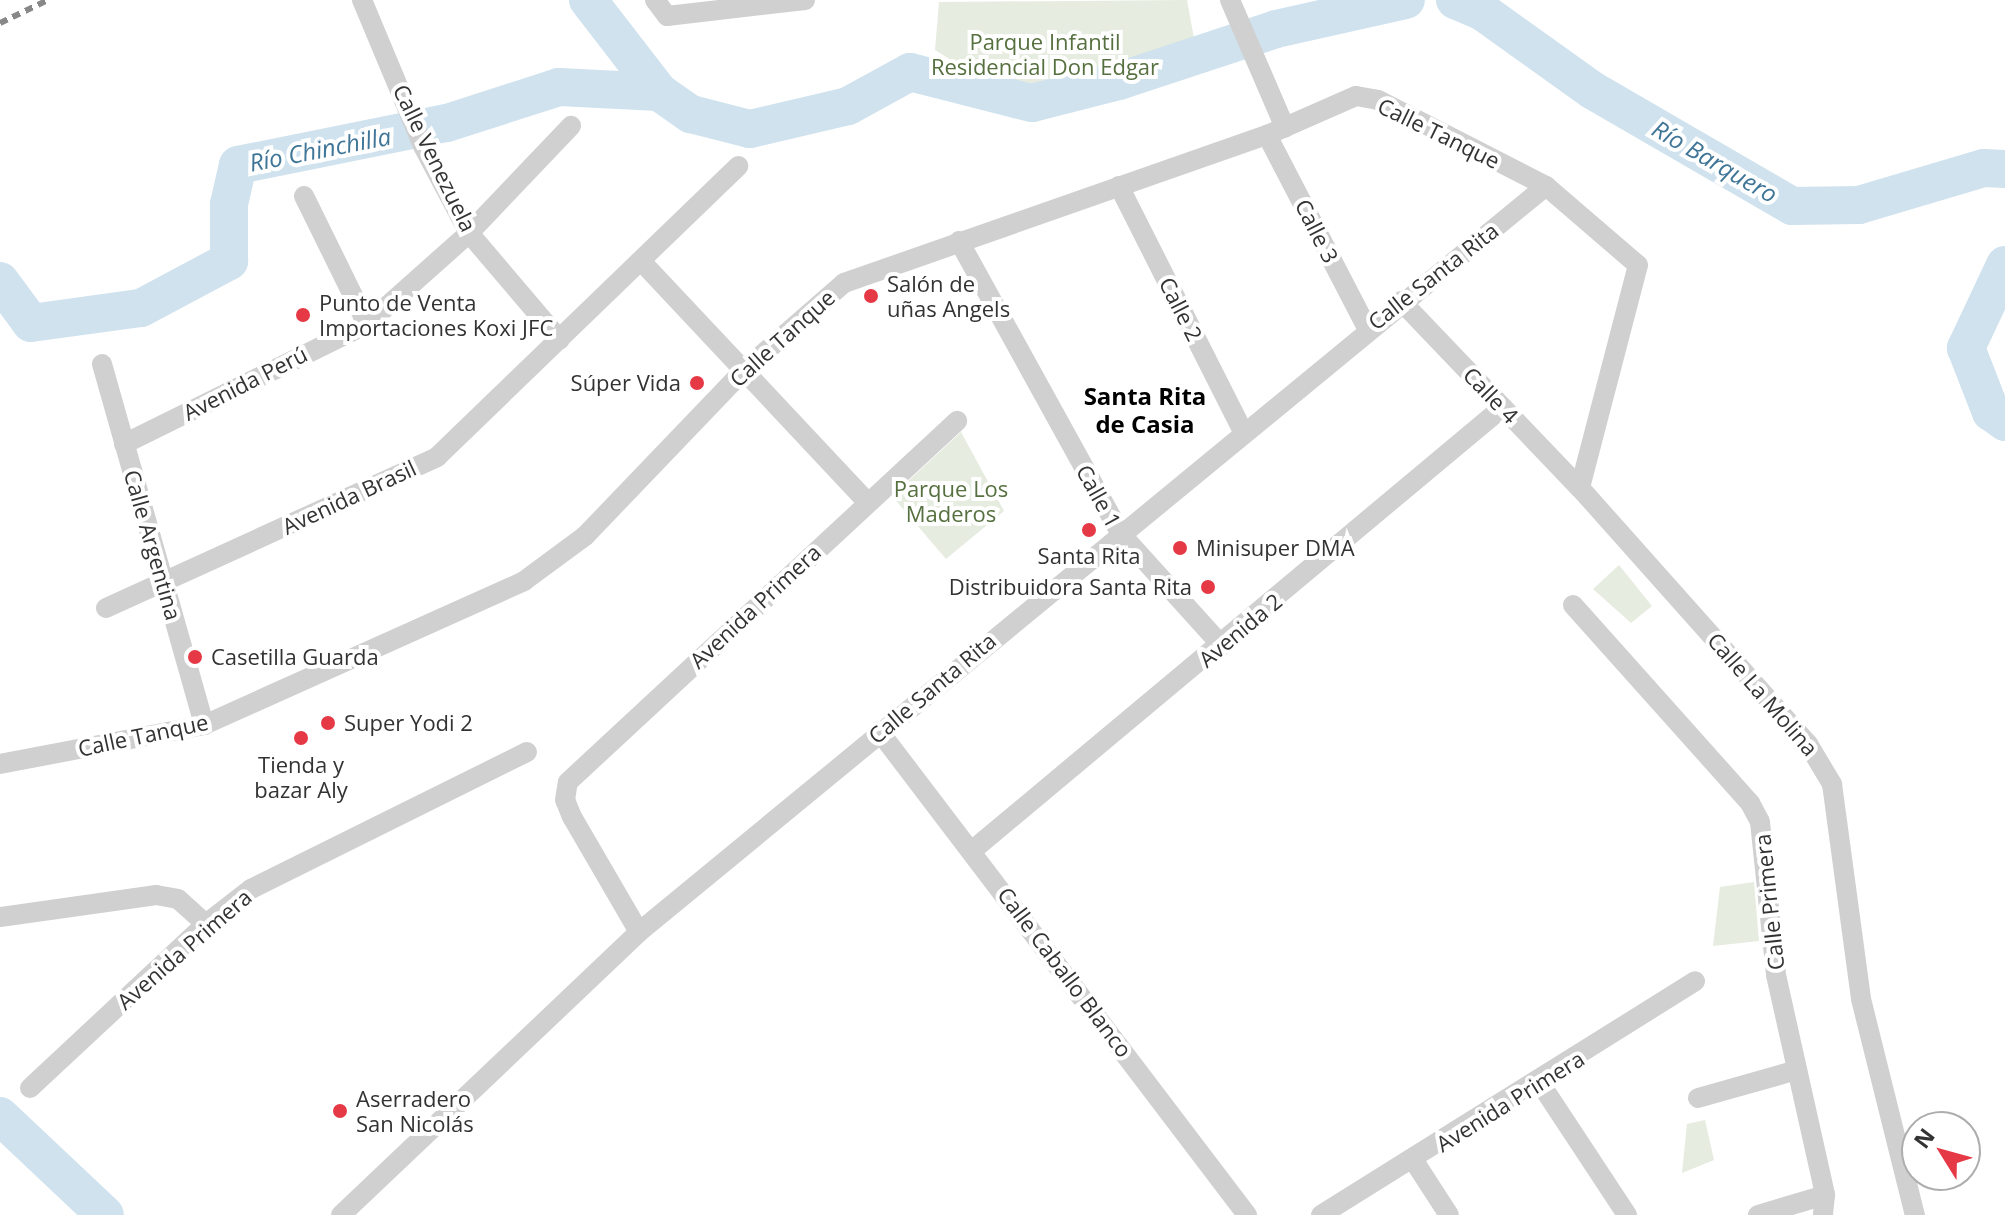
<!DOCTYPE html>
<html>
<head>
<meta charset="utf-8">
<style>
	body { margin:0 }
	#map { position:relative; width:2005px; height:1215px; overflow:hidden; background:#fff; font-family:"Open Sans",sans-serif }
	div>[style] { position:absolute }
	.green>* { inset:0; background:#e6ecdf }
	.river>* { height:38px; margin:-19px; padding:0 19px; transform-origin:19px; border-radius:19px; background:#cfe2ee }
	.minor>* { height:20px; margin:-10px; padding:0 10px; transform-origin:10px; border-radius:10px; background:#d0d0d0 }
	.rail>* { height:6px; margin-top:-3px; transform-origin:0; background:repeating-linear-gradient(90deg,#888 0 8px,transparent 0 14px) }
	.dots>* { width:22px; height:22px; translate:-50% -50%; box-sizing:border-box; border:4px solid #fff; border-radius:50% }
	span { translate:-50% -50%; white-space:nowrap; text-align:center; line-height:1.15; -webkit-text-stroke:8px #fff; paint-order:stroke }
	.park-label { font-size:22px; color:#56703f }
	.street-label { font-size:22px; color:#333 }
	.poi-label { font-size:22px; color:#333 }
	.left { translate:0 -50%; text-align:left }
	.right { translate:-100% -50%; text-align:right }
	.water-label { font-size:24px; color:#3f7597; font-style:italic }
	.neighbourhood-label { font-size:24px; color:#000; font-weight:700 }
	.north { position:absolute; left:1901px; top:1111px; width:80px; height:80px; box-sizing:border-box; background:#fff; border:2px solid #adadad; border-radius:50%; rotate:307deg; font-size:22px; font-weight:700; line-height:32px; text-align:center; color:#333 }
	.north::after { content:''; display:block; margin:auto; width:28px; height:36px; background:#e63946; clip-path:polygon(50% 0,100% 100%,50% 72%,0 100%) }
</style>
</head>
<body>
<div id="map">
	<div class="green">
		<div style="clip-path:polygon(1187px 0,1198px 60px,1038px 114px,935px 50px,939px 2px)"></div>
		<div style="clip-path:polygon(961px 432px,1004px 511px,946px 559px,892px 496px)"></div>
		<div style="clip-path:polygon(1619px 565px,1652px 606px,1631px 623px,1593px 589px)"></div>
		<div style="clip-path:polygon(1754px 882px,1759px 941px,1713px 946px,1720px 887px)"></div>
		<div style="clip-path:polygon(1705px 1120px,1714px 1160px,1682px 1173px,1687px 1124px)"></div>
	</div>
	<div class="river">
		<div style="left:588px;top:0;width:116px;rotate:52.3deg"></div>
		<div style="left:659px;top:92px;width:39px;rotate:35deg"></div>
		<div style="left:691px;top:114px;width:61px;rotate:14.3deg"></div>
		<div style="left:750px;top:129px;width:101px;rotate:-13.2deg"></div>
		<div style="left:848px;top:106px;width:71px;rotate:-28.7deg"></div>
		<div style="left:910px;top:72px;width:126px;rotate:14.3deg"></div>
		<div style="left:1032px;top:103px;width:90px;rotate:-14.2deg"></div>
		<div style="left:1119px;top:81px;width:165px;rotate:-18.3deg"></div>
		<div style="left:1276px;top:29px;width:133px;rotate:-12.6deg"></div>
		<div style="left:1455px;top:0;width:30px;rotate:23deg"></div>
		<div style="left:1483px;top:12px;width:134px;rotate:35.6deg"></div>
		<div style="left:1592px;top:90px;width:231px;rotate:30.1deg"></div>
		<div style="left:1792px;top:206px;width:67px;rotate:-0.9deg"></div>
		<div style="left:1859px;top:205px;width:130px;rotate:-16.5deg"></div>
		<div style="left:1984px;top:168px;width:21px;rotate:3deg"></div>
		<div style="left:2005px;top:265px;width:92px;rotate:115.2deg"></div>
		<div style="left:1966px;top:348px;width:69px;rotate:68.7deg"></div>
		<div style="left:1991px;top:412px;width:17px;rotate:36deg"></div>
		<div style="left:0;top:281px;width:52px;rotate:53.6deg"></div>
		<div style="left:31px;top:323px;width:111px;rotate:-7.8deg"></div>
		<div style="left:141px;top:308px;width:100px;rotate:-28.1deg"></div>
		<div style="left:229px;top:261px;width:57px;rotate:-90deg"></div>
		<div style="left:229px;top:204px;width:40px;rotate:-77deg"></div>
		<div style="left:238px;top:165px;width:213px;rotate:-11.4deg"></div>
		<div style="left:447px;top:123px;width:118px;rotate:-17.8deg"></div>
		<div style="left:559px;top:87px;width:100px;rotate:2.9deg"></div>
		<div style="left:0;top:1116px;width:144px;rotate:43.3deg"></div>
	</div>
	<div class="minor">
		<div style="left:362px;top:0;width:158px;rotate:67.3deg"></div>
		<div style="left:423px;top:146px;width:98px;rotate:62.1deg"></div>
		<div style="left:469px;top:233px;width:140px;rotate:49.6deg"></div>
		<div style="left:655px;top:0;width:20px;rotate:53deg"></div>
		<div style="left:667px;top:16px;width:139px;rotate:-6.6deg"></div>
		<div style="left:1230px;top:0;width:139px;rotate:66.7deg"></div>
		<div style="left:1267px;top:135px;width:217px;rotate:62.6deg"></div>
		<div style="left:1119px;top:186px;width:275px;rotate:63.2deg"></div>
		<div style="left:304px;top:196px;width:143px;rotate:63.8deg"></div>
		<div style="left:959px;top:241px;width:333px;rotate:61.1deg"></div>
		<div style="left:1120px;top:533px;width:152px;rotate:47.9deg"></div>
		<div style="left:641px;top:261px;width:330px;rotate:46.8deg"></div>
		<div style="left:1401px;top:301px;width:259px;rotate:46.3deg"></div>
		<div style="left:102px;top:364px;width:375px;rotate:74.2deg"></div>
		<div style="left:124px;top:444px;width:271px;rotate:-26.3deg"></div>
		<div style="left:367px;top:324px;width:137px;rotate:-41.7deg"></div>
		<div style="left:469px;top:233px;width:148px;rotate:-46.4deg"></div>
		<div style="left:1573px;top:605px;width:266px;rotate:48.2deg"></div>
		<div style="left:1750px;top:803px;width:21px;rotate:62deg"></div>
		<div style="left:1760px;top:822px;width:154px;rotate:84deg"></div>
		<div style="left:1776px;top:975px;width:225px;rotate:77.4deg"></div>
		<div style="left:1825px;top:1195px;width:20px;rotate:96deg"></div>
		<div style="left:106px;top:608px;width:364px;rotate:-24.5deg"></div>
		<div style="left:437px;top:457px;width:419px;rotate:-44deg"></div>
		<div style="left:879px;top:731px;width:608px;rotate:52.75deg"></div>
		<div style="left:0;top:764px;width:208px;rotate:-10.8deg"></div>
		<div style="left:204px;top:725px;width:351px;rotate:-24.2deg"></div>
		<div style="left:524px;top:581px;width:76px;rotate:-36.4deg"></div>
		<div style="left:585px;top:536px;width:227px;rotate:-46.2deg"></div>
		<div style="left:742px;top:372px;width:135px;rotate:-41.1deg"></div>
		<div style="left:844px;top:283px;width:448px;rotate:-19.3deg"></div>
		<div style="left:1267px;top:135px;width:97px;rotate:-23.7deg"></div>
		<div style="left:1356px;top:96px;width:22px;rotate:10deg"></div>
		<div style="left:1378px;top:100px;width:189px;rotate:27.1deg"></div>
		<div style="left:1546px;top:186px;width:121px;rotate:40.7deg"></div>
		<div style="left:1638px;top:265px;width:230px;rotate:104.6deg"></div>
		<div style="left:1580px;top:488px;width:343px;rotate:48.3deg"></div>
		<div style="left:1808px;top:744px;width:47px;rotate:59deg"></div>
		<div style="left:1832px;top:784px;width:217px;rotate:82.3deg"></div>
		<div style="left:1861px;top:999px;width:223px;rotate:76deg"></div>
		<div style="left:974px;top:849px;width:689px;rotate:-39.88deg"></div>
		<div style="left:0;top:917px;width:158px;rotate:-8deg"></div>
		<div style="left:156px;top:895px;width:22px;rotate:10deg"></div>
		<div style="left:178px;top:899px;width:38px;rotate:42deg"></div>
		<div style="left:639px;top:932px;width:133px;rotate:-120.2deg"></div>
		<div style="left:572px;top:817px;width:18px;rotate:-112deg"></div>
		<div style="left:565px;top:800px;width:18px;rotate:-81deg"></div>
		<div style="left:568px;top:782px;width:531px;rotate:-42.86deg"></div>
		<div style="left:1540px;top:1083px;width:158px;rotate:56.6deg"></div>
		<div style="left:30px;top:1088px;width:241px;rotate:-43deg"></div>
		<div style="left:206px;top:924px;width:57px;rotate:-37.9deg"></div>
		<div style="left:251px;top:889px;width:308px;rotate:-26.4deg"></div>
		<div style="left:1698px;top:1098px;width:103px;rotate:-15.8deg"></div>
		<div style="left:1414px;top:1161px;width:64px;rotate:57.1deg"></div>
		<div style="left:341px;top:1215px;width:411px;rotate:-43.5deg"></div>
		<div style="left:639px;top:932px;width:1174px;rotate:-39.44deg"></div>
		<div style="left:1321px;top:1215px;width:441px;rotate:-32deg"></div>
		<div style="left:1758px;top:1215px;width:70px;rotate:-16.6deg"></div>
	</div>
	<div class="rail">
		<div style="left:0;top:23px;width:53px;rotate:-25.6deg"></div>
	</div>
	<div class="dots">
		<div style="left:871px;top:296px;background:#e63946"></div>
		<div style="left:303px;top:315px;background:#e63946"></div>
		<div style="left:697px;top:383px;background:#e63946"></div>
		<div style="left:1089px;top:530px;background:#e63946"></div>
		<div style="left:1180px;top:548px;background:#e63946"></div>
		<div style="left:1208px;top:587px;background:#e63946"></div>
		<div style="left:195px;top:657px;background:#e63946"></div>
		<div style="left:328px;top:723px;background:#e63946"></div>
		<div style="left:301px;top:738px;background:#e63946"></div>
		<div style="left:340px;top:1111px;background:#e63946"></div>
	</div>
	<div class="park-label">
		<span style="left:1045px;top:54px">Parque Infantil<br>Residencial Don Edgar</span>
		<span style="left:951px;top:501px">Parque Los<br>Maderos</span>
	</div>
	<div class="street-label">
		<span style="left:1439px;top:133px;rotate:26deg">Calle Tanque</span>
		<span style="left:435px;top:158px;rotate:64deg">Calle Venezuela</span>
		<span style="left:1317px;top:231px;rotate:63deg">Calle 3</span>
		<span style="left:1433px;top:276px;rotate:-38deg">Calle Santa Rita</span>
		<span style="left:1181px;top:309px;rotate:63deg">Calle 2</span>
		<span style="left:782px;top:338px;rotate:-42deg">Calle Tanque</span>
		<span style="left:245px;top:383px;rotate:-27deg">Avenida Perú</span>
		<span style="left:1491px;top:395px;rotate:46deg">Calle 4</span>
		<span style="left:1099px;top:496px;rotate:61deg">Calle 1</span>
		<span style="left:349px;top:497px;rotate:-25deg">Avenida Brasil</span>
		<span style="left:153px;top:545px;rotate:74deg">Calle Argentina</span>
		<span style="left:755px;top:606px;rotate:-43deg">Avenida Primera</span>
		<span style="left:1240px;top:630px;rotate:-40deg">Avenida 2</span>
		<span style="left:932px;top:688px;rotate:-40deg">Calle Santa Rita</span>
		<span style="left:1763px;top:694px;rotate:49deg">Calle La Molina</span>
		<span style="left:143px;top:735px;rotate:-12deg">Calle Tanque</span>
		<span style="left:1769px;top:902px;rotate:-96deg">Calle Primera</span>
		<span style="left:184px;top:949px;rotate:-41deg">Avenida Primera</span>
		<span style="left:1065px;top:972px;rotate:53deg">Calle Caballo Blanco</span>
		<span style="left:1510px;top:1101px;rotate:-32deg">Avenida Primera</span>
	</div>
	<div class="poi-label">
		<span class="left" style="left:887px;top:296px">Salón de<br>uñas Angels</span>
		<span class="left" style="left:319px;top:315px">Punto de Venta<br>Importaciones Koxi JFC</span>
		<span class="right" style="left:681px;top:383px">Súper Vida</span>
		<span class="left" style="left:1196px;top:548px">Minisuper DMA</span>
		<span style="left:1089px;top:556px">Santa Rita</span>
		<span class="right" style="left:1192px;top:587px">Distribuidora Santa Rita</span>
		<span class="left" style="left:211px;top:657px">Casetilla Guarda</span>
		<span class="left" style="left:344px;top:723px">Super Yodi 2</span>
		<span style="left:301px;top:777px">Tienda y<br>bazar Aly</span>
		<span class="left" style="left:356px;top:1111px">Aserradero<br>San Nicolás</span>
	</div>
	<div class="water-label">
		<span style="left:320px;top:149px;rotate:-11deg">Río Chinchilla</span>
		<span style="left:1715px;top:161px;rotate:30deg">Río Barquero</span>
	</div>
	<div class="neighbourhood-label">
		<span style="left:1145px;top:410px">Santa Rita<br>de Casia</span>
	</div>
	<div class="north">N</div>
</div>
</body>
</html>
